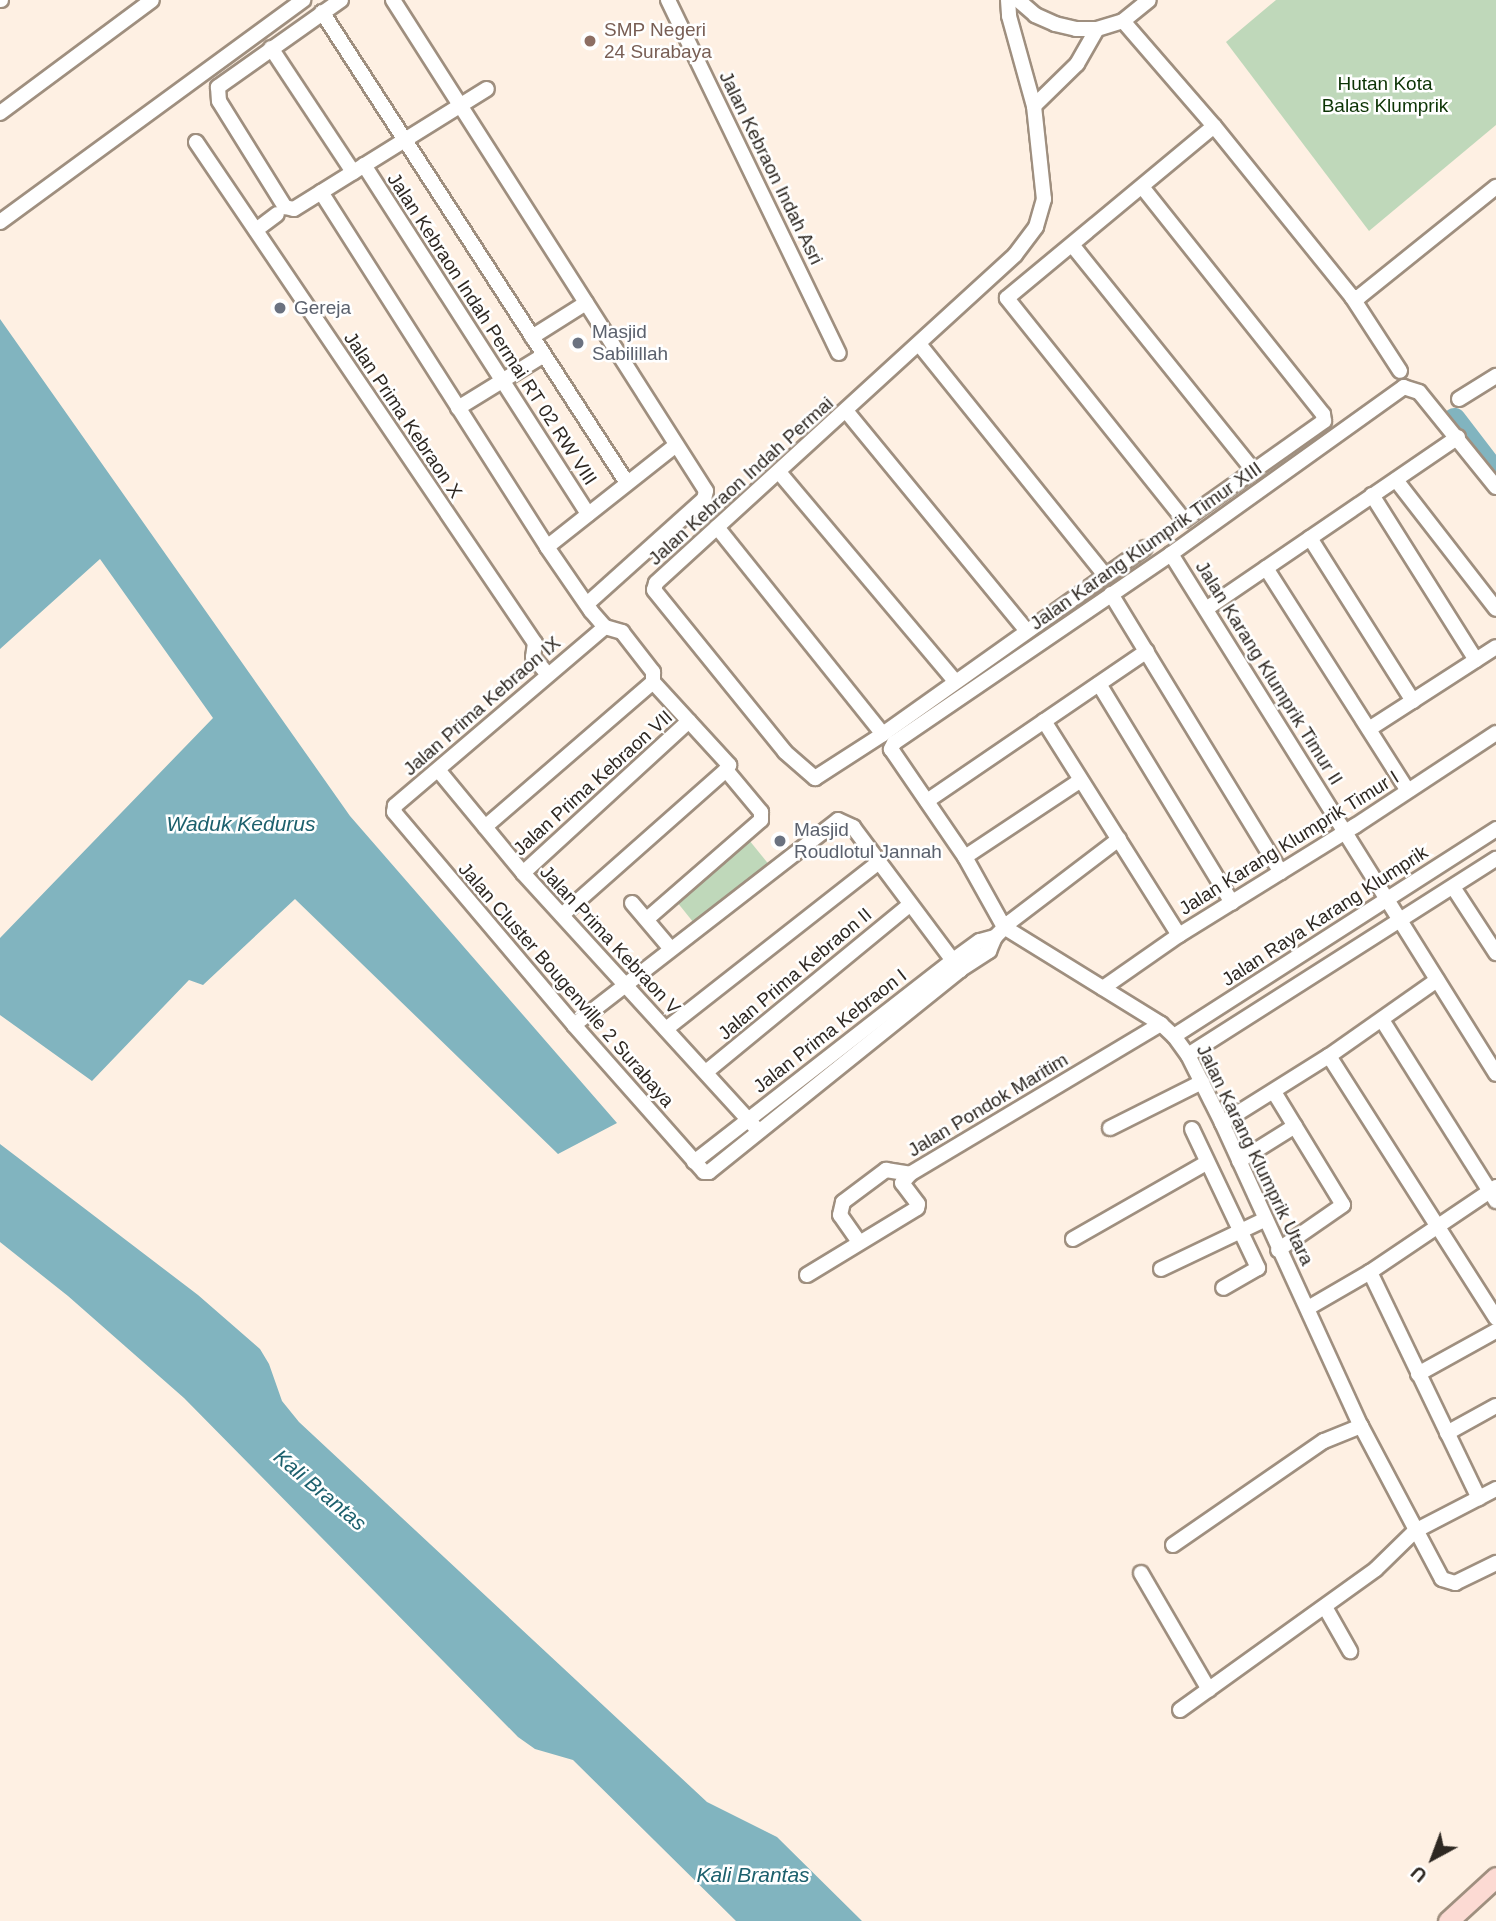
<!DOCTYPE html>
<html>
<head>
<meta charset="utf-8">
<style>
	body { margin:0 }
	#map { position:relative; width:1496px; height:1921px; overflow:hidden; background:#fef0e3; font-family:Arial,sans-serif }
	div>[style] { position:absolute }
	.green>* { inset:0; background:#bfd8ba; transform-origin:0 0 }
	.water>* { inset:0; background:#81b4bf }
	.river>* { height:23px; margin:-11.5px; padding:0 11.5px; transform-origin:11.5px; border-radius:11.5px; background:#81b4bf }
	.roads { filter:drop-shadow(2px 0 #9f8f7f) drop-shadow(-2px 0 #9f8f7f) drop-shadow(0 2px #9f8f7f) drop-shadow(0 -2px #9f8f7f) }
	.street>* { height:14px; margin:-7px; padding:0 7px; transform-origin:7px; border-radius:7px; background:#fff }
	.secondary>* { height:19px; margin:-9.5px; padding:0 9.5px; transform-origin:9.5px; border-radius:9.5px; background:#fcdad3 }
	.dots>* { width:19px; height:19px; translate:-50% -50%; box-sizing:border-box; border:4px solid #fff; border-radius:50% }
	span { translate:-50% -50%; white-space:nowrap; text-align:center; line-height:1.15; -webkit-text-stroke:5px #fff; paint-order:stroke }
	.education-label { font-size:19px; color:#785e54 }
	.left { translate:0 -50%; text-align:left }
	.park-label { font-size:19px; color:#0c3405 }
	.street-label { font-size:19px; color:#2e2822 }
	.worship-label { font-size:19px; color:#5b616d }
	.water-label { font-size:21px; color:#1c606d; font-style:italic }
	.north { position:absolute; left:1398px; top:1823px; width:70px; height:70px; -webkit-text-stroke:5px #fff; paint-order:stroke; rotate:221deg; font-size:19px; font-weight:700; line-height:28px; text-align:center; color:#2e2822 }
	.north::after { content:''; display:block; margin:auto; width:24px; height:32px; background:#2e2822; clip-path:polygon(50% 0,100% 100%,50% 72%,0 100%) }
</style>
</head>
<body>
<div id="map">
	<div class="green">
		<div style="clip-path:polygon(1276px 0,1496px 0,1496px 125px,1369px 231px,1226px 42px)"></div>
		<div style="left:749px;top:840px;width:32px;height:95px;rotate:51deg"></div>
	</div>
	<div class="water">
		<div style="clip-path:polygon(0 319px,350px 816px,617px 1123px,558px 1154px,295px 899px,203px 985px,189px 980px,92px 1081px,0 1015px,0 938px,213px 718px,100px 559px,0 649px)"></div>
		<div style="clip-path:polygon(0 1144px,198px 1295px,260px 1349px,269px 1364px,282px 1401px,299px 1422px,707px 1802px,777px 1837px,862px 1921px,736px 1921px,573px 1760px,535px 1749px,518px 1737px,184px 1398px,68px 1296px,0 1242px)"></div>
	</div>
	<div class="river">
		<div style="left:1454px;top:419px;width:69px;rotate:52.6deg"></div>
	</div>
	<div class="roads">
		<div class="street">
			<div style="left:0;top:0;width:1px"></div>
			<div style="left:341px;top:0;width:151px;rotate:144.7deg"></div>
			<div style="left:218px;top:87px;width:14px;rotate:86deg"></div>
			<div style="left:219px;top:101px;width:125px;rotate:58.1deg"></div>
			<div style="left:285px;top:207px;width:9px;rotate:13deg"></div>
			<div style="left:294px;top:209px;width:227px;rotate:-31.9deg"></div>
			<div style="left:393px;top:0;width:582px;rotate:57.48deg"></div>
			<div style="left:706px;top:491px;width:8px;rotate:104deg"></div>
			<div style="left:704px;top:499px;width:157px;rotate:138.1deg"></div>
			<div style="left:668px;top:0;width:392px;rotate:64.2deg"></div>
			<div style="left:1008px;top:0;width:16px;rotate:86deg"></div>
			<div style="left:1009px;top:16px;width:93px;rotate:74.5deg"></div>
			<div style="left:1034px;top:106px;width:94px;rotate:83.9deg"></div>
			<div style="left:1044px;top:199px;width:29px;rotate:106deg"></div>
			<div style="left:1036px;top:227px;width:35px;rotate:127deg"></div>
			<div style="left:1015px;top:255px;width:486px;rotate:137.6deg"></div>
			<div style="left:656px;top:583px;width:7px;rotate:106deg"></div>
			<div style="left:654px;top:590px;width:208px;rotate:51deg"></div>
			<div style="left:785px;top:752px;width:40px;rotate:41deg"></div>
			<div style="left:815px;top:778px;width:81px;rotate:-32.9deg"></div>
			<div style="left:883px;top:734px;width:321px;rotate:-35.4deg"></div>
			<div style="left:1018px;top:0;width:23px;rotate:41deg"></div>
			<div style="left:1035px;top:15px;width:22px;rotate:24deg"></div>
			<div style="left:1055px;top:24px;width:22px;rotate:13deg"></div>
			<div style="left:1076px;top:29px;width:21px"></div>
			<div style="left:1097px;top:29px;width:27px;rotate:-17deg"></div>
			<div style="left:1123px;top:21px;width:33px;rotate:-39deg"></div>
			<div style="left:322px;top:12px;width:561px;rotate:57.07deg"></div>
			<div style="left:1123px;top:21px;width:139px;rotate:49.1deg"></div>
			<div style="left:1214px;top:126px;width:220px;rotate:51.1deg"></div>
			<div style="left:1352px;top:297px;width:7px"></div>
			<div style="left:1359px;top:297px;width:176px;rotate:-38.8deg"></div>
			<div style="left:271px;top:48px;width:149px;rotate:56.5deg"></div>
			<div style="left:1034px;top:106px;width:60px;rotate:-44.3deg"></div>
			<div style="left:1077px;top:64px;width:40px;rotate:-60.3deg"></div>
			<div style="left:0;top:113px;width:189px;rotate:-36.6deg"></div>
			<div style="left:196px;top:142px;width:605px;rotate:55.92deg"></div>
			<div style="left:535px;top:643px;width:14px;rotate:98deg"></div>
			<div style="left:533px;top:657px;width:23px;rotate:50deg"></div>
			<div style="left:364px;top:165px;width:415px;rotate:57.3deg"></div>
			<div style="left:1143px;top:188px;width:289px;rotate:51.5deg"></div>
			<div style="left:1323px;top:414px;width:7px;rotate:82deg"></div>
			<div style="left:1324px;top:421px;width:171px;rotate:144.7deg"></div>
			<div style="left:1184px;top:520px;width:284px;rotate:-128.6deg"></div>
			<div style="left:1007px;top:298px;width:269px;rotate:-39.7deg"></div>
			<div style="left:321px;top:192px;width:421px;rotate:57.5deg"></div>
			<div style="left:547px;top:547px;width:78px;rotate:55.5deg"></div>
			<div style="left:591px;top:611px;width:21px;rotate:49deg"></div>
			<div style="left:605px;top:627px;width:18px;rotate:16deg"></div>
			<div style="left:622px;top:632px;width:51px;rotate:52.2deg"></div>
			<div style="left:653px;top:672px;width:10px;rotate:90deg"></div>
			<div style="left:0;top:222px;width:376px;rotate:-36.2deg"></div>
			<div style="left:256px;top:230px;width:26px;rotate:-37deg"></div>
			<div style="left:1073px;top:246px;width:290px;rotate:51.2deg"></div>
			<div style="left:1352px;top:297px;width:88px;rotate:57deg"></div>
			<div style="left:532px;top:337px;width:64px;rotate:-32.2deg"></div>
			<div style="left:919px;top:344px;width:297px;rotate:51.2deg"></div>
			<div style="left:1459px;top:399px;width:44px;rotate:-31.9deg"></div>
			<div style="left:458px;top:408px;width:101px;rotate:-31.6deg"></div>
			<div style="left:847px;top:412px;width:282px;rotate:50.6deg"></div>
			<div style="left:779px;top:472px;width:273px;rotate:49.9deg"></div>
			<div style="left:1396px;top:480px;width:163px;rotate:52.2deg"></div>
			<div style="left:1496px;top:487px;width:122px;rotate:-129deg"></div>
			<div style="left:1419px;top:392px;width:16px;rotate:-162deg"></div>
			<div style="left:1404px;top:387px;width:287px;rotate:144.4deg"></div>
			<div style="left:1171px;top:554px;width:335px;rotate:145.7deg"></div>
			<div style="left:894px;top:743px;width:7px;rotate:117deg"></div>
			<div style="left:891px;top:749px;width:131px;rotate:55.6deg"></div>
			<div style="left:965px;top:857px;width:80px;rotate:60.9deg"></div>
			<div style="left:1004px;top:927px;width:185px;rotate:31.7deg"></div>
			<div style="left:1161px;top:1024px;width:18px;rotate:43deg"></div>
			<div style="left:1174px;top:1036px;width:24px;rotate:54deg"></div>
			<div style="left:1188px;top:1055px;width:76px;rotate:63.4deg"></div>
			<div style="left:1222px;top:1123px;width:333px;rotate:65.4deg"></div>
			<div style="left:1361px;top:1426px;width:173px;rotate:62.1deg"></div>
			<div style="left:1442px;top:1579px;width:14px;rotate:17deg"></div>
			<div style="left:1455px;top:1583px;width:46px;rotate:-26deg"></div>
			<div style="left:1372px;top:495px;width:195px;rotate:57.8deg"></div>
			<div style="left:717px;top:527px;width:265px;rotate:51.3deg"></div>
			<div style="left:1310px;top:538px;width:193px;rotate:57.7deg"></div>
			<div style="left:547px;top:547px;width:164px;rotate:-38.3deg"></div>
			<div style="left:1171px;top:554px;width:613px;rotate:57.99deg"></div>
			<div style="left:1266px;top:568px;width:264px;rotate:57.5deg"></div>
			<div style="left:1111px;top:594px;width:326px;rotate:58.6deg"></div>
			<div style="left:1206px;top:609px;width:305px;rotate:-34.3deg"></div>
			<div style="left:605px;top:627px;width:276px;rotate:139.6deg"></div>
			<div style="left:395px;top:806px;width:6px;rotate:99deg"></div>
			<div style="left:394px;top:812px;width:279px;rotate:49.8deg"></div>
			<div style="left:574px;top:1025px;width:196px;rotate:48.5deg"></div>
			<div style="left:704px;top:1172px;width:5px"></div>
			<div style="left:709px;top:1172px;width:322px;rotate:-38.8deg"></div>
			<div style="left:960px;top:970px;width:35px;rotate:-33deg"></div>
			<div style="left:989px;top:951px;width:15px;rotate:-67deg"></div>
			<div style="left:995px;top:937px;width:21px;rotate:-45deg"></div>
			<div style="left:1010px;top:922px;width:137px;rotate:-37.3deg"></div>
			<div style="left:653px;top:682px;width:113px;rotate:47.5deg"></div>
			<div style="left:729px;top:765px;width:6px;rotate:121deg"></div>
			<div style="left:1099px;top:684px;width:256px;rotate:58.7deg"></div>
			<div style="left:1044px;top:721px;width:253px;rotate:57.8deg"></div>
			<div style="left:1369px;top:729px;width:151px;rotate:-32.8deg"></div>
			<div style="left:439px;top:771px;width:132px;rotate:50.5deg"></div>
			<div style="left:523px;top:873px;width:348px;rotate:47.6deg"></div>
			<div style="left:927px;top:801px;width:266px;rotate:-34.3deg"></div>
			<div style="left:485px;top:827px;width:222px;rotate:-40.8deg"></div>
			<div style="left:965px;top:857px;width:139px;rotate:-33.6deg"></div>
			<div style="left:523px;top:873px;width:225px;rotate:-42.5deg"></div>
			<div style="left:1453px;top:887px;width:79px;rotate:56.9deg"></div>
			<div style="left:632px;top:903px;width:59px;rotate:49.8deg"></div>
			<div style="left:562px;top:915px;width:219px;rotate:-41.5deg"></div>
			<div style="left:726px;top:770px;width:55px;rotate:50.2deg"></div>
			<div style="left:761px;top:812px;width:8px;rotate:90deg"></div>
			<div style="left:761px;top:820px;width:151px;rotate:139deg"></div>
			<div style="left:1103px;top:988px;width:93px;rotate:-34.9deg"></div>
			<div style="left:1179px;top:935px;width:207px;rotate:-31.8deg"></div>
			<div style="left:1355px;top:826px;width:169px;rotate:-33.4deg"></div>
			<div style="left:1382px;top:1020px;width:214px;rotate:57.8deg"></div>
			<div style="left:574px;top:1025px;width:334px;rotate:-37.8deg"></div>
			<div style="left:838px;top:820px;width:17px;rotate:25deg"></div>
			<div style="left:853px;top:827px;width:179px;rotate:53.2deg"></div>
			<div style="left:666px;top:1029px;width:271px;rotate:-38.1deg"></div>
			<div style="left:1174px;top:1036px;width:383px;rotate:-32.7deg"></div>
			<div style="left:1188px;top:1055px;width:365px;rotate:-32.5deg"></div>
			<div style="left:1329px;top:1056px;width:311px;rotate:57.5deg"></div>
			<div style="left:706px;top:1072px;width:261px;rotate:-39.4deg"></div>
			<div style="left:1274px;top:1092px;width:132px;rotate:58.6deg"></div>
			<div style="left:1343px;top:1205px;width:79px;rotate:145.3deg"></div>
			<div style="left:1222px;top:1123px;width:126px;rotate:-32.1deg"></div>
			<div style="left:1329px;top:1056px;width:132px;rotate:-35.1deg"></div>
			<div style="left:1110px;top:1128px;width:103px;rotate:-26.6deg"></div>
			<div style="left:1192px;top:1129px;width:154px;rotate:64.6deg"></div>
			<div style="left:1258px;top:1268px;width:40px;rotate:150.3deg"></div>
			<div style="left:1239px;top:1161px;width:66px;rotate:-32deg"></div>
			<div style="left:694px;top:1162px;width:327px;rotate:-37.9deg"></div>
			<div style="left:952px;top:961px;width:34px;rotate:-36deg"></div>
			<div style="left:980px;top:941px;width:16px;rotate:-15deg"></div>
			<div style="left:1073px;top:1239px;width:153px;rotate:-29.7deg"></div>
			<div style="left:859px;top:1242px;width:33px;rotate:-125deg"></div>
			<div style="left:840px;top:1215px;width:13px;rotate:-77deg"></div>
			<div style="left:843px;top:1202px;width:54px;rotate:-36.7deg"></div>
			<div style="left:886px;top:1170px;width:24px;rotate:9deg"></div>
			<div style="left:1161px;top:1269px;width:116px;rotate:-25.5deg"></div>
			<div style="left:1370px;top:1272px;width:251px;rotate:64.3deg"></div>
			<div style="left:807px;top:1275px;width:129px;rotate:-31.3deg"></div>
			<div style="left:917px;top:1208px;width:4px;rotate:-76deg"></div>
			<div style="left:918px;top:1204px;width:26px;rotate:-127deg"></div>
			<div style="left:902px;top:1183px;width:12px;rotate:-48deg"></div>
			<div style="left:910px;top:1174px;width:292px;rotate:-30.9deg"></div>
			<div style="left:1308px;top:1308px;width:72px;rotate:-30.1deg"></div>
			<div style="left:1370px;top:1272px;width:152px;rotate:-34deg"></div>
			<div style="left:1418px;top:1374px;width:89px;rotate:-28.9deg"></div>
			<div style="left:1447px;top:1433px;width:56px;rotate:-28.9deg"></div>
			<div style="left:1173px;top:1545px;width:183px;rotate:-34.6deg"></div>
			<div style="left:1324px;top:1441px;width:40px;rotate:-22deg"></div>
			<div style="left:1141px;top:1573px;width:135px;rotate:59.8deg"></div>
			<div style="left:1325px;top:1607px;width:51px;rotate:60.4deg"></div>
			<div style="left:1180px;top:1710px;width:241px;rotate:-35.7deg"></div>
			<div style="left:1376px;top:1569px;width:54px;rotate:-44.3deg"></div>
			<div style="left:1415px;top:1531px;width:91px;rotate:-27.4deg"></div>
		</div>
		<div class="secondary">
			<div style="left:1448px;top:1921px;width:65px;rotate:-42.5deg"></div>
		</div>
	</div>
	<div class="dots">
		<div style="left:590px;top:41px;background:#8d6e63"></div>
		<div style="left:280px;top:308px;background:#6b7280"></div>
		<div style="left:578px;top:343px;background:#6b7280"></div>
		<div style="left:780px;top:841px;background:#6b7280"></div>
	</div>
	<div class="education-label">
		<span class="left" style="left:604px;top:41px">SMP Negeri<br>24 Surabaya</span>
	</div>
	<div class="park-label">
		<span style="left:1385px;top:95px">Hutan Kota<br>Balas Klumprik</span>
	</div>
	<div class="street-label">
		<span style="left:771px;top:168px;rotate:64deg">Jalan Kebraon Indah Asri</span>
		<span style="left:492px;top:329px;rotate:57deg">Jalan Kebraon Indah Permai RT 02 RW VIII</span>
		<span style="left:403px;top:415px;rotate:56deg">Jalan Prima Kebraon X</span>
		<span style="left:741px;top:481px;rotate:-42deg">Jalan Kebraon Indah Permai</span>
		<span style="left:1146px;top:546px;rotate:-35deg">Jalan Karang Klumprik Timur XIII</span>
		<span style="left:1269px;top:673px;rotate:58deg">Jalan Karang Klumprik Timur II</span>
		<span style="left:482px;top:706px;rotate:-41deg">Jalan Prima Kebraon IX</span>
		<span style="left:593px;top:783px;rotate:-42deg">Jalan Prima Kebraon VII</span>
		<span style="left:1289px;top:843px;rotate:-32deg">Jalan Karang Klumprik Timur I</span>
		<span style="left:1325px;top:916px;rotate:-33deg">Jalan Raya Karang Klumprik</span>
		<span style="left:610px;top:940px;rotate:47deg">Jalan Prima Kebraon V</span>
		<span style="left:795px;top:974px;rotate:-40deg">Jalan Prima Kebraon II</span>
		<span style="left:566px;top:985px;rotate:49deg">Jalan Cluster Bougenville 2 Surabaya</span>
		<span style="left:830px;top:1031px;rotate:-38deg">Jalan Prima Kebraon I</span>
		<span style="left:988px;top:1105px;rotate:-31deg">Jalan Pondok Maritim</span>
		<span style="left:1255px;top:1155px;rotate:64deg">Jalan Karang Klumprik Utara</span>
	</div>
	<div class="worship-label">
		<span class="left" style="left:294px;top:308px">Gereja</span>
		<span class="left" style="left:592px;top:343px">Masjid<br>Sabilillah</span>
		<span class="left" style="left:794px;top:841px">Masjid<br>Roudlotul Jannah</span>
	</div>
	<div class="water-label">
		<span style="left:241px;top:824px">Waduk Kedurus</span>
		<span style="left:320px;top:1490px;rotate:40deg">Kali Brantas</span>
		<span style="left:753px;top:1875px">Kali Brantas</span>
	</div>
	<div class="north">U</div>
</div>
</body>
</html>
